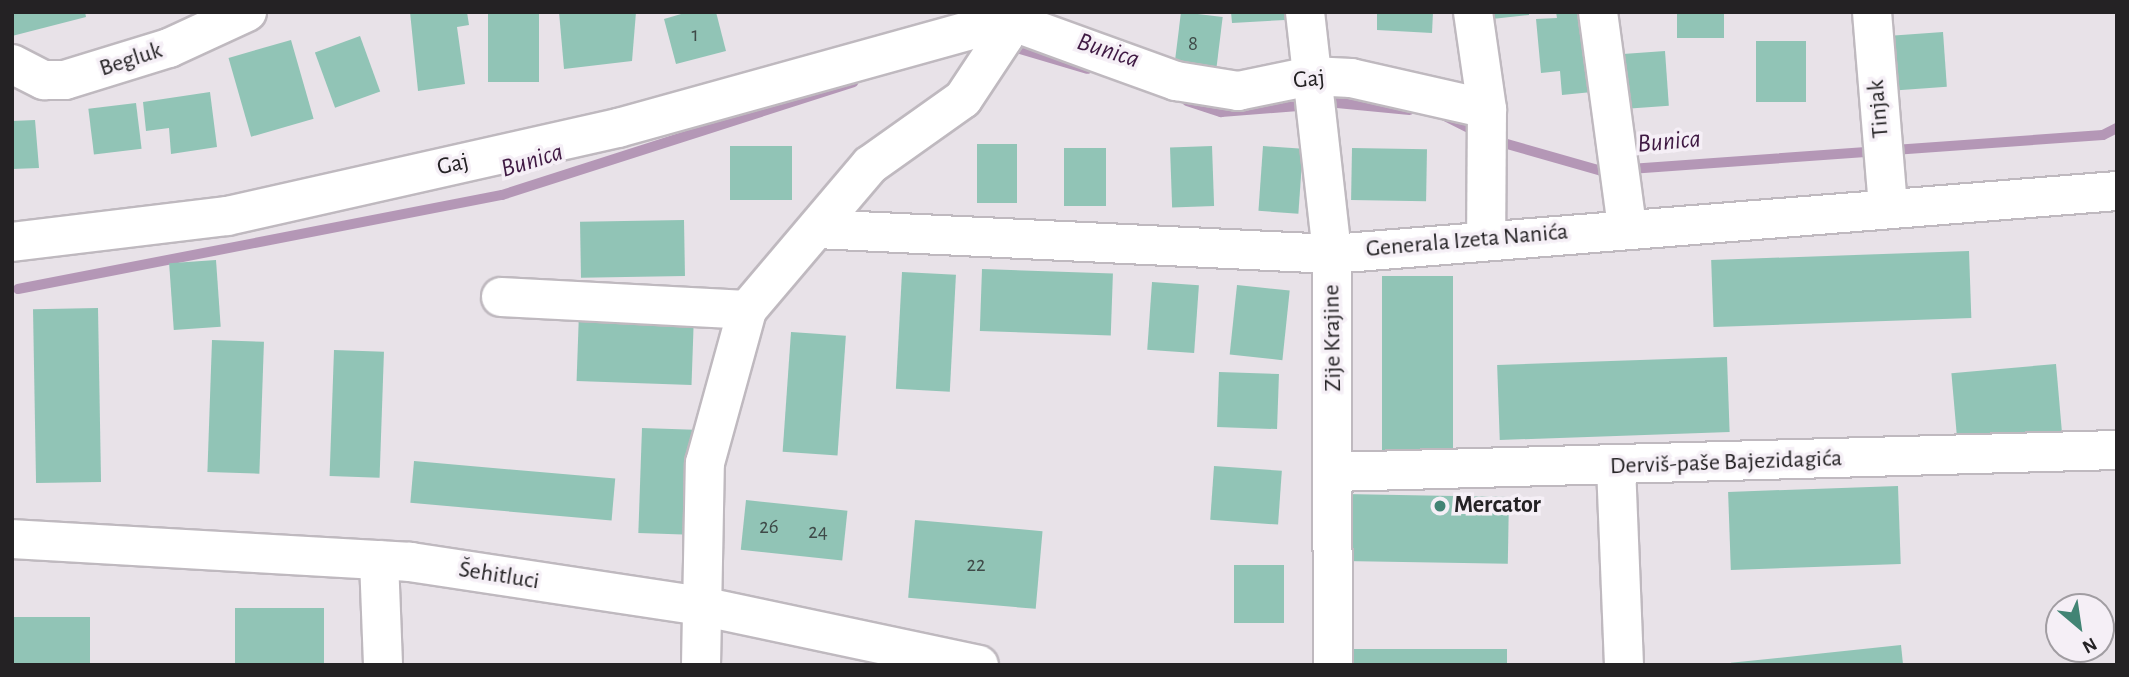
<!DOCTYPE html>
<html>
<head>
<meta charset="utf-8">
<style>
	body { margin:0 }
	#map { position:relative; width:2129px; height:677px; overflow:hidden; background:#e8e2e8; font-family:"Alegreya Sans",sans-serif }
	div>[style] { position:absolute }
	.stream>* { height:10px; margin:-5px; padding:0 5px; transform-origin:5px; border-radius:5px; background:#b497b6 }
	.building>* { inset:0; background:#91c4b6; transform-origin:0 0 }
	.roads { filter:drop-shadow(2px 0 #bfb9bf) drop-shadow(-2px 0 #bfb9bf) drop-shadow(0 2px #bfb9bf) drop-shadow(0 -2px #bfb9bf) }
	.minor>* { height:38px; margin:-19px; padding:0 19px; transform-origin:19px; border-radius:19px; background:#fff }
	.dots>* { width:19px; height:19px; translate:-50% -50%; box-sizing:border-box; border:4px solid #f5eff6; border-radius:50% }
	span { translate:-50% -50%; white-space:nowrap; text-align:center; line-height:1.15; -webkit-text-stroke:7px #f5eff6; paint-order:stroke }
	.number-label { font-size:21px; color:#3f4a48 }
	.number-label span { -webkit-text-stroke-width:0 }
	.street-label { font-size:24px; color:#242224 }
	.poi-label { font-size:24px; color:#242224; font-weight:700 }
	.left { translate:0 -50%; text-align:left }
	.water-label { font-size:26px; color:#3f1943; font-style:italic }
	.frame { position:absolute; inset:0; border:14px solid #242224; pointer-events:none }
	.north { position:absolute; left:2045px; top:593px; width:70px; height:70px; box-sizing:border-box; background:#f5eff6; border:2px solid #a19da2; border-radius:50%; rotate:151deg; font-size:19px; font-weight:700; line-height:28px; text-align:center; color:#242224 }
	.north::after { content:''; display:block; margin:auto; width:24px; height:32px; background:#428474; clip-path:polygon(50% 0,100% 100%,50% 72%,0 100%) }
</style>
</head>
<body>
<div id="map">
	<div class="stream">
		<div style="left:1007px;top:45px;width:84px;rotate:16.5deg"></div>
		<div style="left:1187px;top:101px;width:36px;rotate:18deg"></div>
		<div style="left:1221px;top:112px;width:116px;rotate:-4.4deg"></div>
		<div style="left:1337px;top:103px;width:73px;rotate:5.5deg"></div>
		<div style="left:1443px;top:115px;width:40px;rotate:26.6deg"></div>
		<div style="left:1493px;top:140px;width:113px;rotate:15.9deg"></div>
		<div style="left:1602px;top:171px;width:502px;rotate:-4.11deg"></div>
		<div style="left:2103px;top:135px;width:16px;rotate:-27deg"></div>
		<div style="left:18px;top:289px;width:493px;rotate:-11deg"></div>
		<div style="left:502px;top:195px;width:369px;rotate:-17.8deg"></div>
	</div>
	<div class="building">
		<div style="clip-path:polygon(12px 12px,85px 12px,86px 17px,12px 36px)"></div>
		<div style="clip-path:polygon(410px 12px,467px 12px,469px 25px,457px 27px,465px 84px,418px 91px)"></div>
		<div style="left:488px;top:12px;width:51px;height:70px"></div>
		<div style="clip-path:polygon(559px 12px,636px 12px,632px 61px,564px 69px)"></div>
		<div style="clip-path:polygon(688px 12px,716px 12px,726px 51px,676px 64px,664px 19px)"></div>
		<div style="left:1181px;top:12px;width:42px;height:62px;rotate:7deg"></div>
		<div style="clip-path:polygon(1231px 12px,1284px 12px,1285px 20px,1232px 23px)"></div>
		<div style="clip-path:polygon(1377px 12px,1433px 12px,1432px 33px,1377px 30px)"></div>
		<div style="clip-path:polygon(1482px 12px,1529px 12px,1529px 15px,1483px 20px)"></div>
		<div style="clip-path:polygon(1556px 12px,1585px 12px,1592px 92px,1562px 95px,1560px 71px,1541px 73px,1536px 19px,1557px 18px)"></div>
		<div style="left:1677px;top:12px;width:47px;height:26px"></div>
		<div style="left:1943px;top:32px;width:55px;height:49px;rotate:86deg"></div>
		<div style="left:360px;top:36px;width:59px;height:48px;rotate:70deg"></div>
		<div style="left:291px;top:40px;width:82px;height:65px;rotate:74deg"></div>
		<div style="left:1806px;top:41px;width:61px;height:50px;rotate:90deg"></div>
		<div style="left:1665px;top:51px;width:55px;height:49px;rotate:86deg"></div>
		<div style="clip-path:polygon(210px 92px,217px 147px,171px 154px,169px 128px,146px 131px,143px 102px)"></div>
		<div style="left:136px;top:103px;width:46px;height:48px;rotate:83deg"></div>
		<div style="clip-path:polygon(35px 120px,39px 168px,12px 169px,12px 121px)"></div>
		<div style="left:977px;top:144px;width:40px;height:59px"></div>
		<div style="left:730px;top:146px;width:62px;height:54px"></div>
		<div style="left:1212px;top:146px;width:60px;height:42px;rotate:88deg"></div>
		<div style="left:1263px;top:146px;width:40px;height:65px;rotate:4deg"></div>
		<div style="left:1064px;top:148px;width:42px;height:58px"></div>
		<div style="left:1352px;top:148px;width:75px;height:52px;rotate:1deg"></div>
		<div style="left:684px;top:220px;width:56px;height:104px;rotate:89deg"></div>
		<div style="left:1969px;top:251px;width:67px;height:258px;rotate:88deg"></div>
		<div style="left:216px;top:260px;width:67px;height:47px;rotate:86deg"></div>
		<div style="left:982px;top:269px;width:131px;height:62px;rotate:2deg"></div>
		<div style="left:902px;top:272px;width:54px;height:117px;rotate:3deg"></div>
		<div style="left:1382px;top:276px;width:71px;height:180px"></div>
		<div style="left:1152px;top:282px;width:47px;height:68px;rotate:4deg"></div>
		<div style="left:1237px;top:285px;width:53px;height:70px;rotate:6deg"></div>
		<div style="left:98px;top:308px;width:174px;height:65px;rotate:89deg"></div>
		<div style="left:579px;top:312px;width:115px;height:69px;rotate:2deg"></div>
		<div style="left:791px;top:332px;width:55px;height:120px;rotate:4deg"></div>
		<div style="left:212px;top:340px;width:52px;height:132px;rotate:2deg"></div>
		<div style="left:334px;top:350px;width:50px;height:126px;rotate:2deg"></div>
		<div style="left:1727px;top:357px;width:75px;height:230px;rotate:88deg"></div>
		<div style="left:2056px;top:364px;width:70px;height:105px;rotate:85deg"></div>
		<div style="left:1219px;top:372px;width:60px;height:55px;rotate:2deg"></div>
		<div style="left:642px;top:428px;width:52px;height:105px;rotate:2deg"></div>
		<div style="left:414px;top:461px;width:202px;height:42px;rotate:5deg"></div>
		<div style="left:1214px;top:466px;width:68px;height:54px;rotate:4deg"></div>
		<div style="left:1898px;top:486px;width:78px;height:170px;rotate:88deg"></div>
		<div style="left:1344px;top:494px;width:165px;height:67px;rotate:1deg"></div>
		<div style="left:746px;top:500px;width:102px;height:50px;rotate:6deg"></div>
		<div style="left:915px;top:520px;width:128px;height:78px;rotate:5deg"></div>
		<div style="left:1234px;top:565px;width:50px;height:58px"></div>
		<div style="left:235px;top:608px;width:89px;height:57px"></div>
		<div style="left:12px;top:617px;width:78px;height:48px"></div>
		<div style="left:1901px;top:645px;width:20px;height:171px;rotate:84deg"></div>
		<div style="left:1344px;top:649px;width:163px;height:16px"></div>
	</div>
	<div class="roads">
		<div class="minor">
			<div style="left:1305px;top:12px;width:244px;rotate:83.6deg"></div>
			<div style="left:1332px;top:254px;width:411px;rotate:89.9deg"></div>
			<div style="left:1473px;top:12px;width:98px;rotate:81.8deg"></div>
			<div style="left:1598px;top:12px;width:216px;rotate:82.3deg"></div>
			<div style="left:1872px;top:12px;width:194px;rotate:85.3deg"></div>
			<div style="left:12px;top:64px;width:36px;rotate:27deg"></div>
			<div style="left:44px;top:80px;width:21px"></div>
			<div style="left:65px;top:80px;width:109px;rotate:-17.1deg"></div>
			<div style="left:169px;top:48px;width:86px;rotate:-24.8deg"></div>
			<div style="left:817px;top:229px;width:516px;rotate:2.78deg"></div>
			<div style="left:1332px;top:254px;width:788px;rotate:-4.59deg"></div>
			<div style="left:12px;top:242px;width:217px;rotate:-6.9deg"></div>
			<div style="left:227px;top:216px;width:401px;rotate:-12.7deg"></div>
			<div style="left:618px;top:128px;width:405px;rotate:-15.5deg"></div>
			<div style="left:1008px;top:20px;width:179px;rotate:20deg"></div>
			<div style="left:1176px;top:81px;width:63px;rotate:9.2deg"></div>
			<div style="left:1238px;top:91px;width:75px;rotate:-11.6deg"></div>
			<div style="left:1311px;top:76px;width:40px;rotate:2.9deg"></div>
			<div style="left:1351px;top:78px;width:139px;rotate:12.8deg"></div>
			<div style="left:1487px;top:109px;width:130px;rotate:90.4deg"></div>
			<div style="left:501px;top:297px;width:246px;rotate:3deg"></div>
			<div style="left:1616px;top:466px;width:199px;rotate:87.7deg"></div>
			<div style="left:1334px;top:472px;width:783px;rotate:-1.61deg"></div>
			<div style="left:12px;top:539px;width:399px;rotate:3.3deg"></div>
			<div style="left:410px;top:562px;width:299px;rotate:8.6deg"></div>
			<div style="left:706px;top:607px;width:279px;rotate:12deg"></div>
			<div style="left:379px;top:560px;width:105px;rotate:87.8deg"></div>
			<div style="left:701px;top:665px;width:202px;rotate:-88.9deg"></div>
			<div style="left:705px;top:463px;width:159px;rotate:-74.6deg"></div>
			<div style="left:747px;top:310px;width:190px;rotate:-49.7deg"></div>
			<div style="left:870px;top:165px;width:114px;rotate:-35.4deg"></div>
			<div style="left:963px;top:99px;width:74px;rotate:-56.5deg"></div>
			<div style="left:1004px;top:37px;width:25px;rotate:-83deg"></div>
		</div>
	</div>
	<div class="dots">
		<div style="left:1440px;top:506px;background:#428474"></div>
	</div>
	<div class="number-label">
		<span style="left:695px;top:35px">1</span>
		<span style="left:1193px;top:44px">8</span>
		<span style="left:769px;top:527px">26</span>
		<span style="left:818px;top:532px">24</span>
		<span style="left:976px;top:565px">22</span>
	</div>
	<div class="street-label">
		<span style="left:131px;top:60px;rotate:-18deg">Begluk</span>
		<span style="left:1309px;top:80px;rotate:-5deg">Gaj</span>
		<span style="left:1879px;top:109px;rotate:-95deg">Tinjak</span>
		<span style="left:453px;top:165px;rotate:-13deg">Gaj</span>
		<span style="left:1467px;top:241px;rotate:-5deg">Generala Izeta Nanića</span>
		<span style="left:1333px;top:338px;rotate:-91deg">Zije Krajine</span>
		<span style="left:1726px;top:463px;rotate:-2deg">Derviš-paše Bajezidagića</span>
		<span style="left:499px;top:576px;rotate:9deg">Šehitluci</span>
	</div>
	<div class="poi-label">
		<span class="left" style="left:1454px;top:506px">Mercator</span>
	</div>
	<div class="water-label">
		<span style="left:1108px;top:51px;rotate:18deg">Bunica</span>
		<span style="left:1669px;top:142px;rotate:-5deg">Bunica</span>
		<span style="left:532px;top:161px;rotate:-17deg">Bunica</span>
	</div>
	<div class="frame"></div>
	<div class="north">N</div>
</div>
</body>
</html>
